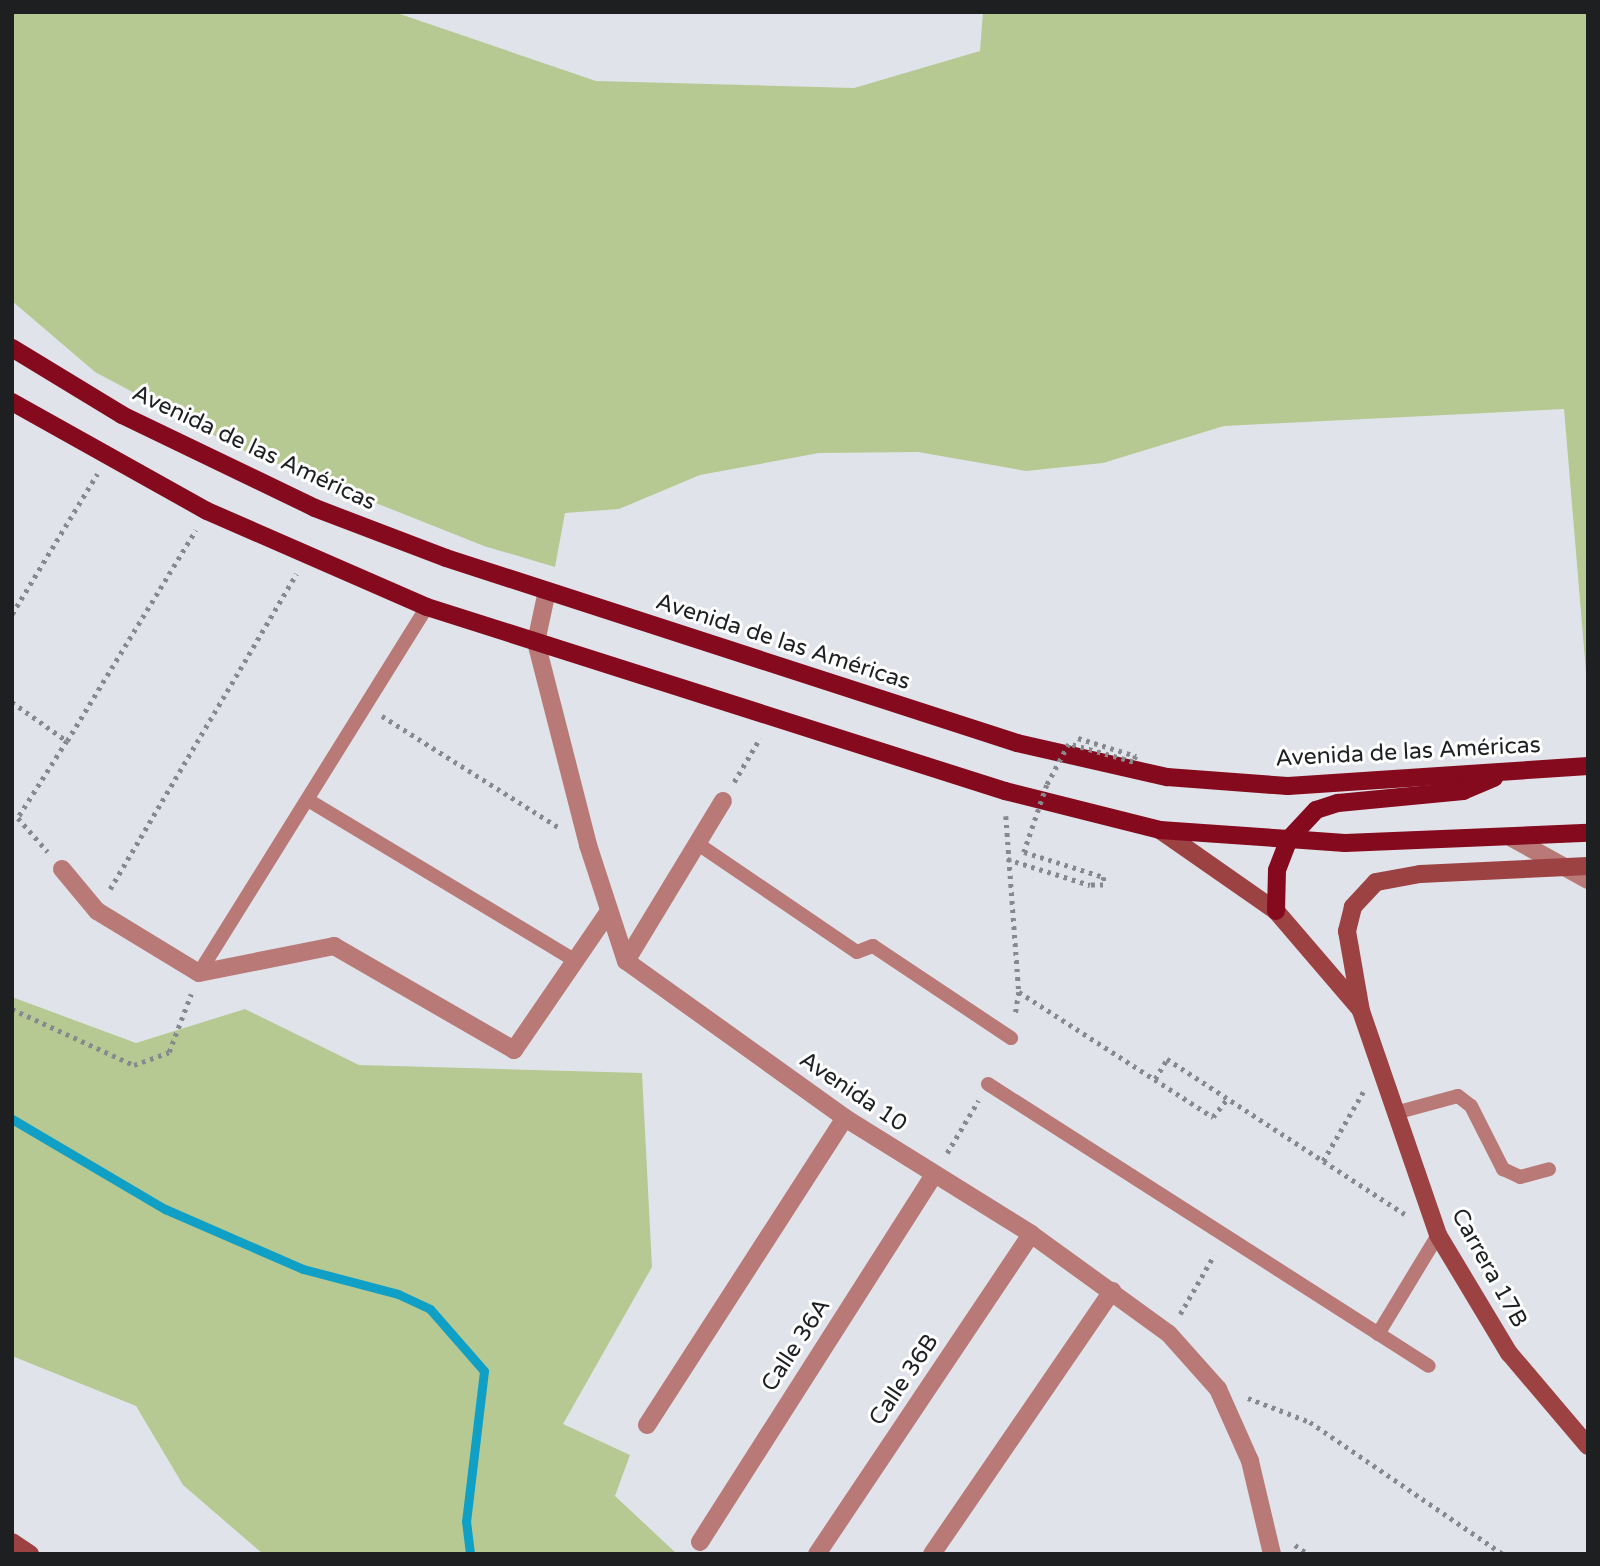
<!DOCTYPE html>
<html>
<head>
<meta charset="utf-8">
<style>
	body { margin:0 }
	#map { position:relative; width:1600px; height:1566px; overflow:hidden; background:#e0e4ea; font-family:"Varela Round",sans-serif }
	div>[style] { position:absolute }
	.green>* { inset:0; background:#b7c993 }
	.stream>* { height:9px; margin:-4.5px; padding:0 4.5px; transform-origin:4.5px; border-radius:4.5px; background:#11a0c5 }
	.path>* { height:4.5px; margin-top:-2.25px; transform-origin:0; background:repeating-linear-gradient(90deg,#86898d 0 3.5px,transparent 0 8.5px) }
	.lane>* { height:14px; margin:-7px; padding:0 7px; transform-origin:7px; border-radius:7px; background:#b87977 }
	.street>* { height:18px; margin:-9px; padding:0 9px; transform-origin:9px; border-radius:9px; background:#b87977 }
	.secondary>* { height:18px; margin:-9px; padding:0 9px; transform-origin:9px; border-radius:9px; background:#9c4243 }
	.primary>* { height:18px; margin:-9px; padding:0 9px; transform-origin:9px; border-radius:9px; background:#850a1e }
	.path-bridge>* { height:4.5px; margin-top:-2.25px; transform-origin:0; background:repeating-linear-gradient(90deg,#86898d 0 3.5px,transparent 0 8.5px) }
	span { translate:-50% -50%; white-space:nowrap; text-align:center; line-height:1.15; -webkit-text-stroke:6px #fff; paint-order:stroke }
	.street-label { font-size:23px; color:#1d1f21 }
	.frame { position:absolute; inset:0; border:14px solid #1d1f21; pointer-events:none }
</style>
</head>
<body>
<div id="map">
	<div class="green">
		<div style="clip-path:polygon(12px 12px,394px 12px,596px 81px,854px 88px,980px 51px,983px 12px,1588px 12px,1588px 696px,1564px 409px,1224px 426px,1103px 463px,1026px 471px,918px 452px,819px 453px,700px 475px,619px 509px,565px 513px,555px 567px,484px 546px,240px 449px,95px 372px,12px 301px)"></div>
		<div style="clip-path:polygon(12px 997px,136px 1043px,245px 1009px,359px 1065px,642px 1073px,652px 1267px,563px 1424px,630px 1455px,615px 1496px,677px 1554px,263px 1554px,183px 1485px,136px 1406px,12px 1356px)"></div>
	</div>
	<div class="stream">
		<div style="left:12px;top:1119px;width:178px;rotate:30.5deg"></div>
		<div style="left:165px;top:1209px;width:150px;rotate:23.5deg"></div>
		<div style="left:303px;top:1269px;width:98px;rotate:14.7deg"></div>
		<div style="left:398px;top:1294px;width:35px;rotate:25deg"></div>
		<div style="left:430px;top:1309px;width:82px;rotate:48.9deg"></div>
		<div style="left:484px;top:1371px;width:151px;rotate:96.8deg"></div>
		<div style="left:466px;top:1521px;width:33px;rotate:83deg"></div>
	</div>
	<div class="path">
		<div style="left:12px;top:614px;width:164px;rotate:-58.7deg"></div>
		<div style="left:12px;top:702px;width:67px;rotate:35.3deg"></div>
		<div style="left:67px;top:741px;width:91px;rotate:122.5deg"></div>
		<div style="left:18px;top:818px;width:45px;rotate:48.6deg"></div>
		<div style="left:382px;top:716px;width:208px;rotate:32.2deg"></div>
		<div style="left:67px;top:741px;width:247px;rotate:-58.6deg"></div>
		<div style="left:734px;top:782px;width:51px;rotate:-59.4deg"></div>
		<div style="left:1006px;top:816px;width:176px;rotate:85.8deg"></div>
		<div style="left:1019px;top:992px;width:24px;rotate:99deg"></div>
		<div style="left:1007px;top:859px;width:87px;rotate:17.4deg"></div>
		<div style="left:110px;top:889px;width:366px;rotate:-59.4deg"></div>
		<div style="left:1019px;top:992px;width:231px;rotate:32.8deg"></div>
		<div style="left:1213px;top:1117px;width:23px;rotate:-52deg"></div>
		<div style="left:12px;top:1009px;width:134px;rotate:24.7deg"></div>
		<div style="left:134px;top:1065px;width:37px;rotate:-20deg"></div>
		<div style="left:169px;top:1052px;width:62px;rotate:-69.2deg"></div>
		<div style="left:1155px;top:1079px;width:23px;rotate:-59deg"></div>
		<div style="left:1167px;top:1059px;width:284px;rotate:33.1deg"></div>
		<div style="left:947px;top:1153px;width:61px;rotate:-59.2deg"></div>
		<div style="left:1323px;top:1161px;width:80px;rotate:-59.9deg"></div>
		<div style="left:1180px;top:1314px;width:68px;rotate:-60deg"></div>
		<div style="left:1248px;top:1398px;width:66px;rotate:21.2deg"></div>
		<div style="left:1310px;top:1422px;width:234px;rotate:34.4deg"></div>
		<div style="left:1295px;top:1545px;width:16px;rotate:35deg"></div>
	</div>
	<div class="lane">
		<div style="left:308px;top:800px;width:309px;rotate:31deg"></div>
		<div style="left:698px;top:844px;width:192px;rotate:34.2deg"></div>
		<div style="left:857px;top:952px;width:17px;rotate:-21deg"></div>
		<div style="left:873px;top:946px;width:166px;rotate:33.7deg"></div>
		<div style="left:199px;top:973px;width:431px;rotate:-58.1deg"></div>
		<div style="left:988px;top:1084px;width:523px;rotate:32.6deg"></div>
		<div style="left:1395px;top:1113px;width:65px;rotate:-15.1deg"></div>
		<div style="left:1458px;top:1096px;width:16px;rotate:38deg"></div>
		<div style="left:1471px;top:1106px;width:71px;rotate:63.1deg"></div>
		<div style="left:1503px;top:1169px;width:19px;rotate:25deg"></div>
		<div style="left:1520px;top:1177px;width:30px;rotate:-15deg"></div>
		<div style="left:1378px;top:1334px;width:116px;rotate:-58.8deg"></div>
	</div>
	<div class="street">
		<div style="left:547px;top:591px;width:52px;rotate:102.2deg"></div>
		<div style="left:536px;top:642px;width:210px;rotate:75.6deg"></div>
		<div style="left:588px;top:845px;width:122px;rotate:71.9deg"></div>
		<div style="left:626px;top:961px;width:269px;rotate:35.6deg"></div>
		<div style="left:845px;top:1118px;width:219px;rotate:31.9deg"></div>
		<div style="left:1031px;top:1234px;width:170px;rotate:35.9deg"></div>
		<div style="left:1169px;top:1334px;width:74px;rotate:48.3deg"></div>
		<div style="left:1218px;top:1389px;width:79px;rotate:66deg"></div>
		<div style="left:1250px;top:1461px;width:96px;rotate:76.7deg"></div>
		<div style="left:1512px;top:838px;width:87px;rotate:28.9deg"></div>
		<div style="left:62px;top:869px;width:55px;rotate:50.2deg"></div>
		<div style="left:97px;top:911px;width:119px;rotate:31.3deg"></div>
		<div style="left:199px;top:973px;width:138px;rotate:-11.3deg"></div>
		<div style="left:334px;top:946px;width:208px;rotate:30deg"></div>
		<div style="left:514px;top:1050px;width:165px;rotate:-55.6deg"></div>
		<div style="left:626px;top:961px;width:187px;rotate:-58.8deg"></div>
		<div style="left:647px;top:1425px;width:365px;rotate:-57.2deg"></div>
		<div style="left:700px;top:1542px;width:435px;rotate:-57.5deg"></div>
		<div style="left:817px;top:1554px;width:385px;rotate:-56.2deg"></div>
		<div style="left:932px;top:1554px;width:319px;rotate:-55.6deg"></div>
	</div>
	<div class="secondary">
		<div style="left:1160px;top:830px;width:141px;rotate:34.9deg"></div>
		<div style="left:1276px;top:911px;width:128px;rotate:49.4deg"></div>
		<div style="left:1588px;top:866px;width:168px;rotate:177.3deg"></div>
		<div style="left:1420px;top:874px;width:45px;rotate:169.7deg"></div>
		<div style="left:1376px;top:882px;width:34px;rotate:133deg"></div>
		<div style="left:1353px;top:907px;width:25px;rotate:104deg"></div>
		<div style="left:1347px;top:931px;width:81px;rotate:80.1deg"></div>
		<div style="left:1361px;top:1011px;width:237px;rotate:71deg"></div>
		<div style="left:1438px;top:1235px;width:138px;rotate:59deg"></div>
		<div style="left:1509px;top:1353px;width:122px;rotate:49.7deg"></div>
		<div style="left:12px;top:1542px;width:22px;rotate:34deg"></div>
	</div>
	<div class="primary">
		<div style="left:12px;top:348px;width:129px;rotate:31.3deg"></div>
		<div style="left:122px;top:415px;width:214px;rotate:25.7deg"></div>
		<div style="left:315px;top:508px;width:140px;rotate:20.9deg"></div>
		<div style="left:446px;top:558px;width:600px;rotate:17.95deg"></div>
		<div style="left:1017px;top:743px;width:154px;rotate:12.8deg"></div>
		<div style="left:1167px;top:777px;width:121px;rotate:4.3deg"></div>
		<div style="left:1288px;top:786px;width:301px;rotate:-3.8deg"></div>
		<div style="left:12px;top:402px;width:223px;rotate:29.2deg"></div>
		<div style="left:207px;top:511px;width:240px;rotate:23.6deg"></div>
		<div style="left:427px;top:607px;width:607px;rotate:17.66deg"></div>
		<div style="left:1005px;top:791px;width:160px;rotate:14.1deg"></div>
		<div style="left:1160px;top:830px;width:129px;rotate:4deg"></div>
		<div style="left:1289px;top:839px;width:56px;rotate:4.1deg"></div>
		<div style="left:1345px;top:843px;width:243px;rotate:-2.4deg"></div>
		<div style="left:1276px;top:911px;width:41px;rotate:-88.6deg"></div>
		<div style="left:1277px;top:870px;width:33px;rotate:-69deg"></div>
		<div style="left:1289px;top:839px;width:40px;rotate:-47deg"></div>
		<div style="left:1316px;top:810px;width:23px;rotate:-18deg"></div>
		<div style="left:1338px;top:803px;width:126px;rotate:-5.5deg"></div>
		<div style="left:1463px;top:791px;width:34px;rotate:-23deg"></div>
	</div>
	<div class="path-bridge">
		<div style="left:1078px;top:738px;width:61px;rotate:17.2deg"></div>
		<div style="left:1136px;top:756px;width:7px;rotate:117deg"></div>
		<div style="left:1133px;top:762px;width:66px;rotate:-164.3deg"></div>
		<div style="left:1069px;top:744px;width:47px;rotate:118.2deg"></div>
		<div style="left:1047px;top:785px;width:71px;rotate:108.9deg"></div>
		<div style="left:1024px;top:852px;width:84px;rotate:17.4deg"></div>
		<div style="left:1104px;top:877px;width:8px;rotate:97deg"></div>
		<div style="left:1103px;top:885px;width:13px;rotate:180deg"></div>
	</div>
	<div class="street-label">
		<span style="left:254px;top:448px;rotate:25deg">Avenida de las Américas</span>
		<span style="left:783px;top:642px;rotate:18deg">Avenida de las Américas</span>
		<span style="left:1408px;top:752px;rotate:-3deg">Avenida de las Américas</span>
		<span style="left:853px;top:1092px;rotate:34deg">Avenida 10</span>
		<span style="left:1489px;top:1268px;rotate:61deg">Carrera 17B</span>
		<span style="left:796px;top:1345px;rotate:-57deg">Calle 36A</span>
		<span style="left:904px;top:1380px;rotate:-56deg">Calle 36B</span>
	</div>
	<div class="frame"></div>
</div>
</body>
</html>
